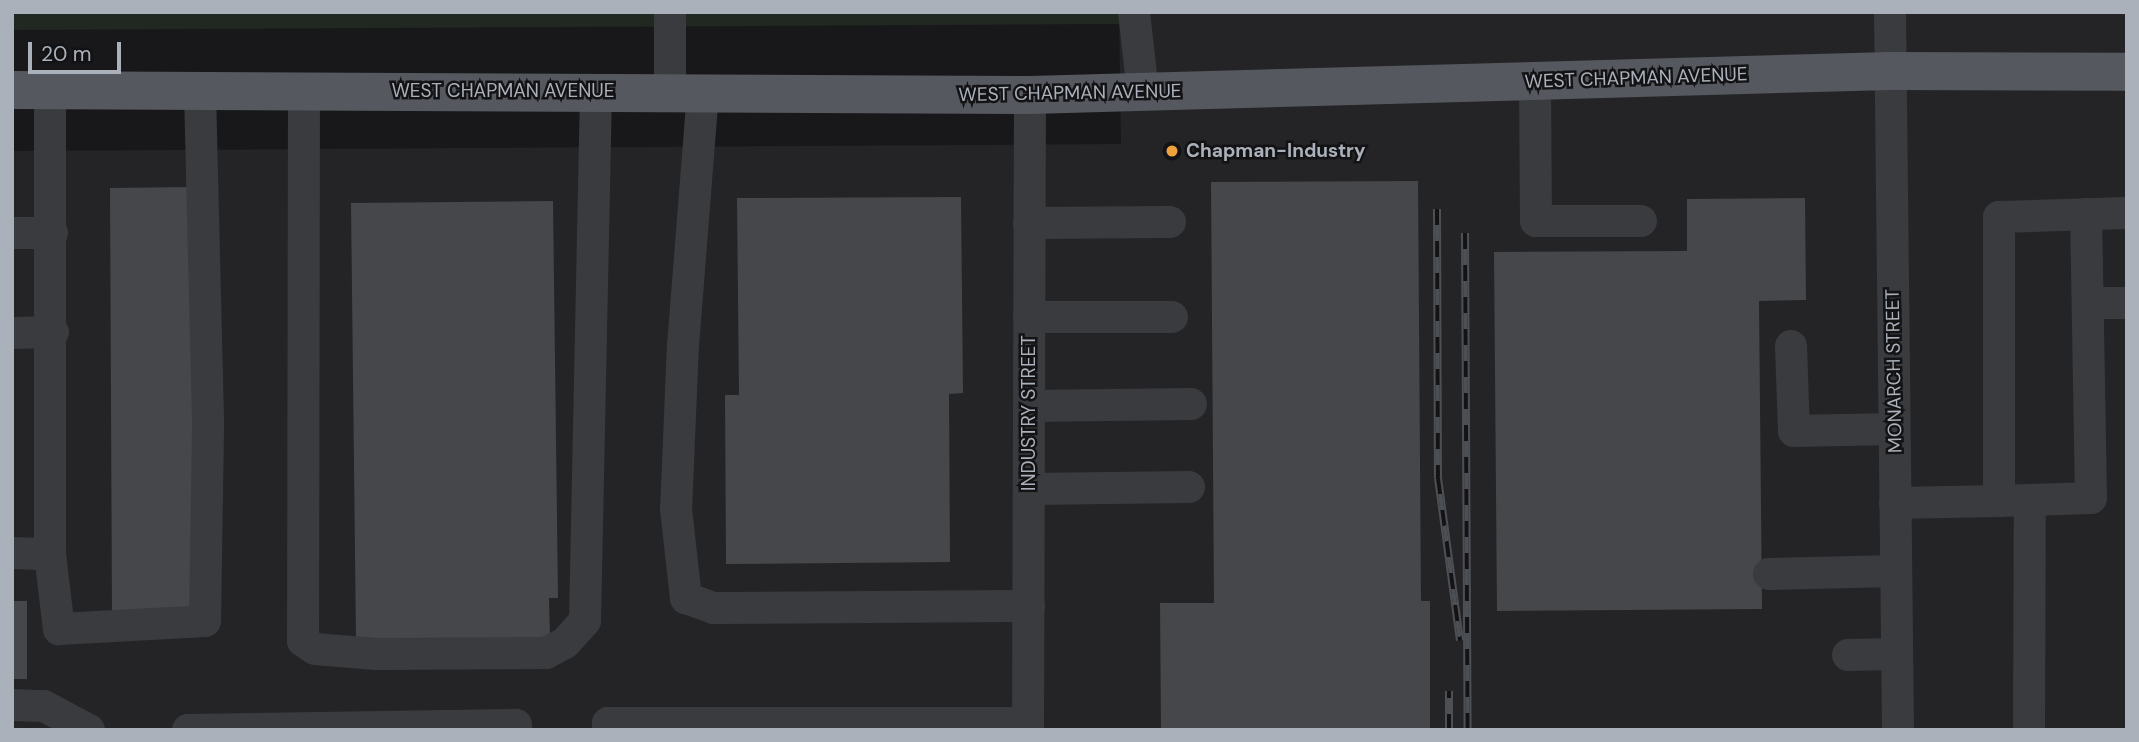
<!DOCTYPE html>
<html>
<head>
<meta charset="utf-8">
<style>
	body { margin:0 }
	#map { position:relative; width:2139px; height:742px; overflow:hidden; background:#18181a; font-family:"DM Sans",sans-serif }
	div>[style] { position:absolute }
	.built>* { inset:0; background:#242427 }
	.green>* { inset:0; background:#202821 }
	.building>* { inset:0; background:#45474a; transform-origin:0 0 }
	.minor>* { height:32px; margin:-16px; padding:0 16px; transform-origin:16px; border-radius:16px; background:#393b3f }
	.major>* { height:38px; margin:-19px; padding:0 19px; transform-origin:19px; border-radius:19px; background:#55585e }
	.rail>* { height:8px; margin-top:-4px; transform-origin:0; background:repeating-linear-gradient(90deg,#131315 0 16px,#4c4f54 0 32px); box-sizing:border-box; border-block:2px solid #4c4f54 }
	.dots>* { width:19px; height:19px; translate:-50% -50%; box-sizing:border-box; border:4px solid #131315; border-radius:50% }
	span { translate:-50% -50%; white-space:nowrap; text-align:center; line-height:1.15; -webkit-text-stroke:5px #131315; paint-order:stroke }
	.street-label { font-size:19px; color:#abb1ba }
	.poi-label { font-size:19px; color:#abb1ba; font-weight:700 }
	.left { translate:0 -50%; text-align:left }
	.frame { position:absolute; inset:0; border:14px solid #abb1ba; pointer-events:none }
	.scale { position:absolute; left:28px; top:42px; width:93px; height:32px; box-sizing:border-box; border:4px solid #abb1ba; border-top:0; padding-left:9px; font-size:21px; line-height:24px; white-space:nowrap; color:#abb1ba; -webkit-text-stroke:5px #131315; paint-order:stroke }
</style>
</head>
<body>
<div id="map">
	<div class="built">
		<div style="clip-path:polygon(1119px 12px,2127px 12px,2127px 730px,12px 730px,12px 151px,1121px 144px)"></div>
	</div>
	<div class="green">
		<div style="clip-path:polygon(12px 12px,1119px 12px,1119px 24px,12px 30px)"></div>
	</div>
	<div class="building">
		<div style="clip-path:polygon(1418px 181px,1421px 601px,1430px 601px,1430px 730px,1161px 730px,1160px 603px,1214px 603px,1211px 182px)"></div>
		<div style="clip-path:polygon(192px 187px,193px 602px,180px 614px,112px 615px,110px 188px)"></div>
		<div style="clip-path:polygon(961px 197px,963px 393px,949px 394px,950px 562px,726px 564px,725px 395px,739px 395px,737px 198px)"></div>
		<div style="clip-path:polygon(1805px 198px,1806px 300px,1759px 301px,1762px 609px,1497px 611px,1494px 252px,1687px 251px,1687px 199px)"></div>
		<div style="clip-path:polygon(553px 201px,558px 598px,549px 598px,550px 638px,356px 641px,351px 203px)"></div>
		<div style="left:12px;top:601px;width:15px;height:78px"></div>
	</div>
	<div class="minor">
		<div style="left:670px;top:12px;width:80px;rotate:90deg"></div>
		<div style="left:1134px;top:12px;width:81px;rotate:83.6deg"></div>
		<div style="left:1890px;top:12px;width:718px;rotate:89.36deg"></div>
		<div style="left:1535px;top:81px;width:140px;rotate:89.6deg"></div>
		<div style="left:1536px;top:221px;width:105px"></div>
		<div style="left:50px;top:90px;width:464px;rotate:90deg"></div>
		<div style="left:304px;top:91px;width:550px;rotate:90.1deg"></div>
		<div style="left:303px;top:641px;width:14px;rotate:34deg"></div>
		<div style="left:315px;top:649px;width:61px;rotate:4.7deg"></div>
		<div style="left:376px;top:654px;width:170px;rotate:-0.3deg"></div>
		<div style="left:546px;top:653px;width:21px;rotate:-28deg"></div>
		<div style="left:565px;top:643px;width:30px;rotate:-48deg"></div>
		<div style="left:585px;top:621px;width:529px;rotate:-88.81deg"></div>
		<div style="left:703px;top:92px;width:253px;rotate:94.5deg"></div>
		<div style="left:683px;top:344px;width:165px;rotate:92.4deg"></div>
		<div style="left:676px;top:509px;width:90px;rotate:83.6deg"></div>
		<div style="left:686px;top:598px;width:30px;rotate:20deg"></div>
		<div style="left:714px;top:608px;width:315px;rotate:-0.4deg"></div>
		<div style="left:1029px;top:223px;width:141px;rotate:-0.4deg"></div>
		<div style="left:12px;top:233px;width:40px"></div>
		<div style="left:2088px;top:303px;width:39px"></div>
		<div style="left:1029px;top:317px;width:143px"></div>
		<div style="left:12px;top:333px;width:41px;rotate:-1.4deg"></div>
		<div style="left:1791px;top:346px;width:85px;rotate:88deg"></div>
		<div style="left:1794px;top:431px;width:100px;rotate:-1.1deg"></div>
		<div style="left:1029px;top:406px;width:162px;rotate:-0.7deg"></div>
		<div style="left:1029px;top:489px;width:160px;rotate:-0.7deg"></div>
		<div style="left:1999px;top:501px;width:92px;rotate:-1.9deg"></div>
		<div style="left:2091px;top:498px;width:284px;rotate:-91deg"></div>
		<div style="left:1895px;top:503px;width:104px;rotate:-1.1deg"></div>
		<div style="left:1999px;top:501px;width:284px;rotate:-90deg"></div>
		<div style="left:1999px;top:217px;width:128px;rotate:-1.8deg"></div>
		<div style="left:12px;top:553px;width:38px;rotate:2deg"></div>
		<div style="left:50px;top:554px;width:76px;rotate:83.2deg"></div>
		<div style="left:59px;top:629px;width:146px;rotate:-3.1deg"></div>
		<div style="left:205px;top:621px;width:202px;rotate:-89.1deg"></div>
		<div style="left:208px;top:419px;width:329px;rotate:-91.4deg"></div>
		<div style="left:1769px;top:574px;width:127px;rotate:-1.4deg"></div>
		<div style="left:1848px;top:655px;width:49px;rotate:-1.2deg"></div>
		<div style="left:12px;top:705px;width:32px;rotate:2deg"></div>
		<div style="left:44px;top:706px;width:51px;rotate:28.1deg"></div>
		<div style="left:188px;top:730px;width:328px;rotate:-0.9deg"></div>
		<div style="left:516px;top:725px;width:5px;rotate:90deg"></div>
		<div style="left:608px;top:730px;width:7px;rotate:-90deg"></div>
		<div style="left:608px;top:723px;width:420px"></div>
		<div style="left:1028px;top:730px;width:635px;rotate:-89.82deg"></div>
		<div style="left:2029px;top:730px;width:230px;rotate:-89.8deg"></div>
	</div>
	<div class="major">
		<div style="left:12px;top:90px;width:1018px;rotate:0.28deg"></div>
		<div style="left:1030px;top:95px;width:860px;rotate:-1.6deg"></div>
		<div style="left:1890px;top:71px;width:237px;rotate:0.2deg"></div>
	</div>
	<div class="rail">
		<div style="left:1437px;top:209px;width:269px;rotate:89.8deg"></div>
		<div style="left:1438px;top:478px;width:164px;rotate:82.3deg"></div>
		<div style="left:1465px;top:233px;width:497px;rotate:89.7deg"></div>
		<div style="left:1449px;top:730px;width:39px;rotate:-90deg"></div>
	</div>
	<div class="dots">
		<div style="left:1172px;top:151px;background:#eea13d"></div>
	</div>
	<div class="street-label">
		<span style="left:1636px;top:78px;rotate:-2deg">WEST CHAPMAN AVENUE</span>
		<span style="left:503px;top:91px">WEST CHAPMAN AVENUE</span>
		<span style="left:1070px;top:93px;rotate:-1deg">WEST CHAPMAN AVENUE</span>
		<span style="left:1894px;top:371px;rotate:-91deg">MONARCH STREET</span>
		<span style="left:1029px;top:413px;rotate:-90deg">INDUSTRY STREET</span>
	</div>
	<div class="poi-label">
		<span class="left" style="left:1186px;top:151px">Chapman-Industry</span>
	</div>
	<div class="frame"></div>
	<div class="scale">20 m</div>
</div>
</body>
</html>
